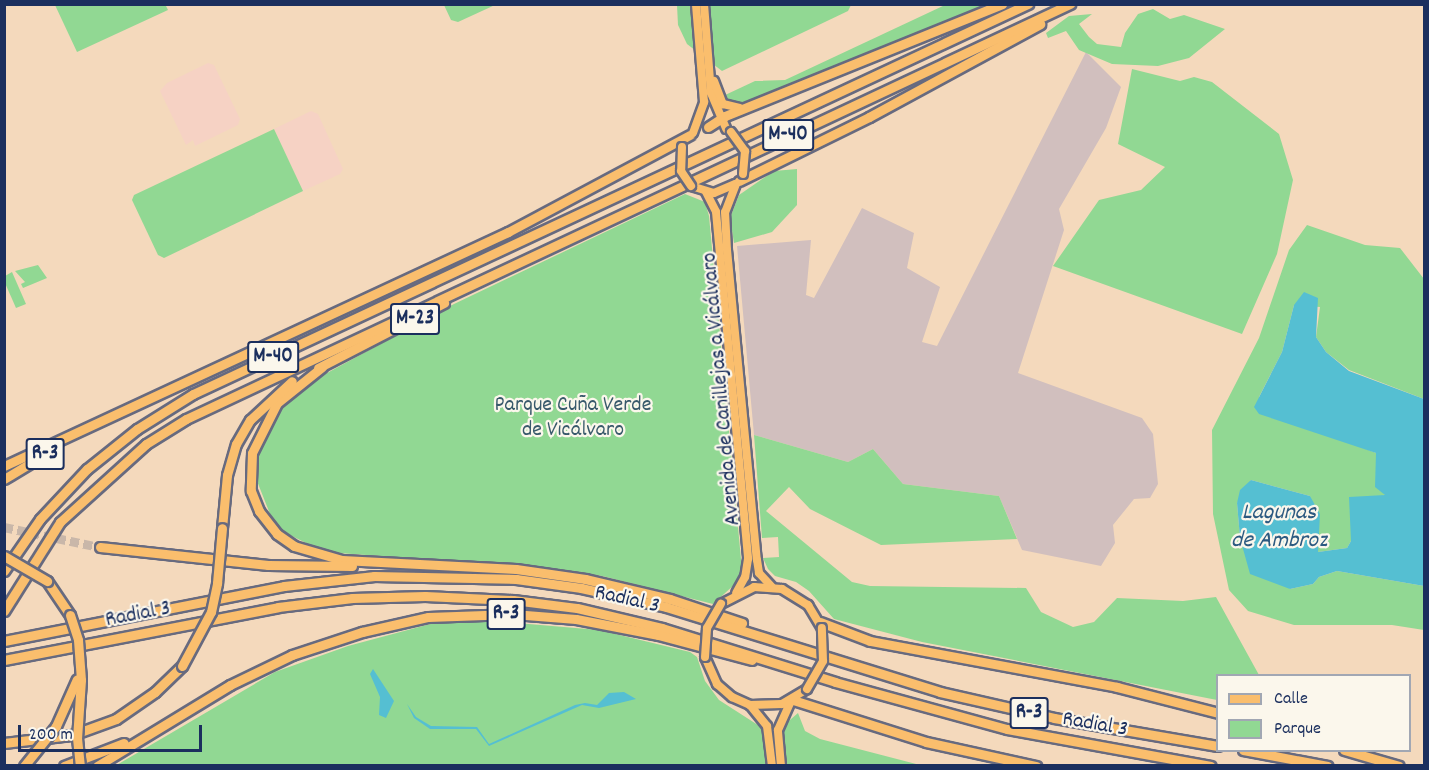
<!DOCTYPE html>
<html>
<head>
<meta charset="utf-8">
<style>
	body { margin:0 }
	#map { position:relative; width:1429px; height:770px; overflow:hidden; background:#f4d9bc; font-family:Dekko,sans-serif }
	div>[style] { position:absolute }
	.built>* { inset:0; background:#f6d2c4 }
	.industrial>* { inset:0; background:#d1bfbe }
	.green>* { inset:0; background:#91d893 }
	.water>* { inset:0; background:#55bfd2 }
	.highway-tunnel>* { height:9px; margin-top:-4.5px; transform-origin:0; background:repeating-linear-gradient(90deg,#c9b7a9 0 9px,transparent 0 13.5px) }
	.roads { filter:drop-shadow(2px 0 #676a7f) drop-shadow(-2px 0 #676a7f) drop-shadow(0 2px #676a7f) drop-shadow(0 -2px #676a7f) }
	.major>* { height:8px; margin:-4px; padding:0 4px; transform-origin:4px; border-radius:4px; background:#fabe6d }
	.highway>* { height:9px; margin:-4.5px; padding:0 4.5px; transform-origin:4.5px; border-radius:4.5px; background:#fabe6d }
	.bridges { filter:drop-shadow(2px 0 #676a7f) drop-shadow(-2px 0 #676a7f) drop-shadow(0 2px #676a7f) drop-shadow(0 -2px #676a7f) }
	.major-bridge>* { height:8px; margin:-4px; padding:0 4px; transform-origin:4px; border-radius:4px; background:#fabe6d }
	.highway-bridge>* { height:9px; margin:-4.5px; padding:0 4.5px; transform-origin:4.5px; border-radius:4.5px; background:#fabe6d }
	span { translate:-50% -50%; white-space:nowrap; text-align:center; line-height:1.15; -webkit-text-stroke:4.5px #fbf7ec; paint-order:stroke }
	.shield-label span { padding:2px 4px; background:#fbf7ec; border:2px solid; border-radius:4px; -webkit-text-stroke-width:0 }
	.shield-label { font-size:21px; color:#1b2f5e; font-weight:700 }
	.street-label { font-size:22px; color:#1b2f5e }
	.park-label { font-size:22px; color:#38596b }
	.water-label { font-size:24px; color:#2c5a81; font-style:italic }
	.frame { position:absolute; inset:0; border:6px solid #1b2f5e; pointer-events:none }
	.legend { position:absolute; left:1216px; top:674px; width:195px; height:78px; box-sizing:border-box; background:#fbf7ec; border:2px solid #a1a7b3; margin:0; padding:8px 10px; list-style:none; font-size:18px; color:#1b2f5e }
	.legend li { display:flex; align-items:center; gap:12px; height:30px }
	.legend b { width:30px; border:2px solid #a1a7b3 }
	.scale { position:absolute; left:18px; top:725px; width:184px; height:27px; box-sizing:border-box; border:3px solid #1b2f5e; border-top:0; padding-left:8px; font-size:18px; line-height:21px; white-space:nowrap; color:#1b2f5e; -webkit-text-stroke:4px #fbf7ec; paint-order:stroke }
</style>
</head>
<body>
<div id="map">
	<div class="built">
		<div style="clip-path:polygon(208px 63px,214px 65px,240px 119px,238px 125px,195px 146px,193px 140px,186px 145px,160px 91px,167px 83px)"></div>
		<div style="clip-path:polygon(311px 111px,318px 114px,343px 169px,340px 174px,303px 191px,274px 129px)"></div>
	</div>
	<div class="industrial">
		<div style="clip-path:polygon(1086px 52px,1121px 87px,1106px 128px,1059px 209px,1064px 230px,1018px 373px,1142px 418px,1153px 434px,1158px 484px,1150px 498px,1134px 499px,1113px 525px,1115px 543px,1101px 566px,1022px 550px,999px 496px,903px 484px,873px 449px,848px 462px,754px 435px,737px 246px,811px 240px,806px 295px,814px 298px,862px 208px,914px 233px,907px 268px,940px 287px,922px 342px,937px 346px)"></div>
	</div>
	<div class="green">
		<div style="clip-path:polygon(165px 4px,168px 10px,77px 52px,55px 5px)"></div>
		<div style="clip-path:polygon(444px 5px,495px 5px,458px 22px,451px 20px)"></div>
		<div style="clip-path:polygon(677px 5px,850px 4px,851px 5px,848px 11px,722px 71px,687px 44px,678px 25px)"></div>
		<div style="clip-path:polygon(945px 5px,985px 5px,740px 104px,730px 104px,723px 96px,755px 81px,785px 80px)"></div>
		<div style="clip-path:polygon(1153px 9px,1170px 19px,1184px 15px,1225px 29px,1189px 58px,1158px 66px,1112px 64px,1079px 50px,1066px 31px,1048px 38px,1046px 33px,1069px 16px,1092px 14px,1079px 24px,1089px 37px,1097px 44px,1121px 47px,1125px 33px,1138px 14px)"></div>
		<div style="clip-path:polygon(1132px 69px,1180px 81px,1194px 77px,1212px 82px,1279px 134px,1293px 180px,1277px 254px,1242px 334px,1053px 266px,1099px 200px,1141px 190px,1165px 167px,1118px 144px)"></div>
		<div style="clip-path:polygon(274px 129px,303px 191px,164px 258px,158px 255px,132px 200px,134px 195px)"></div>
		<div style="clip-path:polygon(797px 169px,797px 205px,772px 232px,734px 243px,730px 218px,739px 195px,774px 171px)"></div>
		<div style="clip-path:polygon(685px 194px,705px 202px,709px 216px,742px 570px,735px 584px,713px 604px,602px 576px,547px 568px,324px 552px,284px 532px,272px 519px,255px 476px,256px 455px,270px 421px,305px 385px,454px 304px)"></div>
		<div style="clip-path:polygon(1307px 225px,1365px 245px,1400px 248px,1424px 279px,1424px 399px,1349px 370px,1326px 352px,1316px 337px,1320px 307px,1294px 305px,1282px 352px,1259px 397px,1331px 435px,1376px 453px,1385px 495px,1351px 507px,1351px 541px,1347px 548px,1318px 552px,1310px 496px,1251px 480px,1237px 503px,1240px 538px,1290px 589px,1313px 584px,1319px 577px,1337px 571px,1424px 586px,1424px 630px,1392px 625px,1294px 625px,1248px 611px,1229px 590px,1213px 514px,1212px 430px,1259px 338px,1289px 250px)"></div>
		<div style="clip-path:polygon(38px 265px,47px 278px,23px 288px,21px 284px,25px 282px,15px 271px)"></div>
		<div style="clip-path:polygon(12px 272px,26px 304px,16px 308px,5px 283px,5px 276px)"></div>
		<div style="clip-path:polygon(754px 435px,848px 462px,873px 449px,903px 484px,999px 496px,1017px 539px,881px 545px,810px 509px,789px 487px,766px 511px,852px 582px,870px 586px,1026px 588px,1041px 612px,1073px 627px,1094px 622px,1117px 598px,1183px 601px,1216px 597px,1259px 675px,1218px 676px,1217px 700px,922px 642px,834px 619px,809px 591px,796px 582px,775px 576px,768px 569px,763px 558px,779px 557px,778px 537px,762px 538px)"></div>
		<div style="clip-path:polygon(483px 620px,599px 630px,690px 652px,697px 657px,705px 681px,719px 700px,761px 727px,767px 765px,115px 766px,275px 672px,348px 646px,434px 623px)"></div>
		<div style="clip-path:polygon(798px 713px,805px 731px,820px 739px,920px 765px,782px 766px,783px 726px)"></div>
	</div>
	<div class="water">
		<div style="clip-path:polygon(1304px 292px,1318px 298px,1316px 337px,1326px 352px,1349px 371px,1424px 399px,1424px 586px,1337px 571px,1319px 577px,1313px 584px,1290px 589px,1250px 574px,1240px 538px,1237px 503px,1240px 490px,1251px 480px,1310px 496px,1320px 514px,1318px 552px,1347px 548px,1351px 541px,1349px 497px,1385px 495px,1375px 487px,1376px 453px,1259px 414px,1254px 407px,1282px 352px,1294px 305px)"></div>
		<div style="clip-path:polygon(373px 669px,394px 701px,386px 718px,379px 715px,380px 697px,370px 674px)"></div>
		<div style="clip-path:polygon(624px 692px,636px 699px,599px 708px,582px 705px,489px 746px,476px 729px,430px 729px,414px 718px,407px 704px,416px 717px,431px 726px,477px 727px,489px 744px,575px 705px,585px 703px,597px 705px,609px 693px)"></div>
	</div>
	<div class="highway-tunnel">
		<div style="left:4px;top:527px;width:98px;rotate:11.8deg"></div>
	</div>
	<div class="roads">
		<div class="major">
			<div style="left:704px;top:4px;width:89px;rotate:85.5deg"></div>
			<div style="left:711px;top:93px;width:39px;rotate:67deg"></div>
			<div style="left:714px;top:81px;width:25px;rotate:69deg"></div>
			<div style="left:723px;top:104px;width:17px;rotate:13deg"></div>
			<div style="left:693px;top:133px;width:33px;rotate:-70deg"></div>
			<div style="left:704px;top:102px;width:98px;rotate:-94.7deg"></div>
			<div style="left:736px;top:184px;width:30px;rotate:111deg"></div>
			<div style="left:725px;top:212px;width:38px;rotate:87deg"></div>
			<div style="left:727px;top:250px;width:311px;rotate:84.5deg"></div>
			<div style="left:757px;top:560px;width:13px;rotate:81deg"></div>
			<div style="left:759px;top:573px;width:19px;rotate:47deg"></div>
			<div style="left:691px;top:186px;width:24px;rotate:17deg"></div>
			<div style="left:714px;top:193px;width:23px;rotate:-23deg"></div>
			<div style="left:706px;top:192px;width:22px;rotate:63deg"></div>
			<div style="left:716px;top:212px;width:348px;rotate:84.7deg"></div>
			<div style="left:748px;top:559px;width:18px;rotate:99deg"></div>
			<div style="left:745px;top:577px;width:18px;rotate:119deg"></div>
			<div style="left:721px;top:604px;width:37px;rotate:-27deg"></div>
			<div style="left:754px;top:587px;width:28px;rotate:4deg"></div>
			<div style="left:782px;top:589px;width:31px;rotate:32deg"></div>
			<div style="left:808px;top:605px;width:27px;rotate:59deg"></div>
			<div style="left:705px;top:657px;width:30px;rotate:66deg"></div>
			<div style="left:717px;top:684px;width:20px;rotate:41deg"></div>
			<div style="left:732px;top:697px;width:20px;rotate:24deg"></div>
			<div style="left:750px;top:705px;width:32px;rotate:-2deg"></div>
			<div style="left:782px;top:704px;width:29px;rotate:-31deg"></div>
			<div style="left:750px;top:705px;width:27px;rotate:51deg"></div>
			<div style="left:767px;top:726px;width:40px;rotate:82.9deg"></div>
			<div style="left:781px;top:766px;width:36px;rotate:-95deg"></div>
			<div style="left:778px;top:730px;width:32px;rotate:-66deg"></div>
		</div>
		<div class="highway">
			<div style="left:708px;top:127px;width:20px;rotate:-33deg"></div>
			<div style="left:725px;top:116px;width:299px;rotate:-22deg"></div>
			<div style="left:739px;top:181px;width:145px;rotate:-26.2deg"></div>
			<div style="left:869px;top:117px;width:195px;rotate:-28.5deg"></div>
			<div style="left:322px;top:367px;width:58px;rotate:141.3deg"></div>
			<div style="left:277px;top:403px;width:56px;rotate:116.6deg"></div>
			<div style="left:252px;top:453px;width:38px;rotate:92deg"></div>
			<div style="left:251px;top:491px;width:22px;rotate:68deg"></div>
			<div style="left:259px;top:511px;width:29px;rotate:52deg"></div>
			<div style="left:277px;top:534px;width:21px;rotate:35deg"></div>
			<div style="left:294px;top:546px;width:50px;rotate:16.3deg"></div>
			<div style="left:342px;top:560px;width:174px;rotate:3deg"></div>
			<div style="left:516px;top:569px;width:70px;rotate:8.2deg"></div>
			<div style="left:585px;top:579px;width:87px;rotate:13.2deg"></div>
			<div style="left:670px;top:599px;width:76px;rotate:18.4deg"></div>
			<div style="left:318px;top:368px;width:142px;rotate:-27.3deg"></div>
			<div style="left:4px;top:466px;width:556px;rotate:-24.9deg"></div>
			<div style="left:508px;top:232px;width:206px;rotate:-28.1deg"></div>
			<div style="left:4px;top:479px;width:50px;rotate:-31.2deg"></div>
			<div style="left:222px;top:528px;width:53px;rotate:-84.6deg"></div>
			<div style="left:227px;top:475px;width:32px;rotate:-74deg"></div>
			<div style="left:236px;top:444px;width:28px;rotate:-60deg"></div>
			<div style="left:250px;top:420px;width:57px;rotate:-42.9deg"></div>
			<div style="left:100px;top:547px;width:169px;rotate:6.1deg"></div>
			<div style="left:268px;top:565px;width:84px;rotate:0.7deg"></div>
			<div style="left:4px;top:571px;width:63px;rotate:-55.3deg"></div>
			<div style="left:40px;top:519px;width:69px;rotate:-46.8deg"></div>
			<div style="left:87px;top:469px;width:64px;rotate:-38.7deg"></div>
			<div style="left:137px;top:429px;width:66px;rotate:-32deg"></div>
			<div style="left:193px;top:394px;width:922px;rotate:-25.04deg"></div>
			<div style="left:47px;top:581px;width:41px;rotate:55.9deg"></div>
			<div style="left:4px;top:611px;width:105px;rotate:-57.8deg"></div>
			<div style="left:60px;top:522px;width:116px;rotate:-42.2deg"></div>
			<div style="left:146px;top:444px;width:47px;rotate:-32deg"></div>
			<div style="left:186px;top:419px;width:977px;rotate:-25.15deg"></div>
			<div style="left:820px;top:622px;width:53px;rotate:20.8deg"></div>
			<div style="left:870px;top:641px;width:251px;rotate:10.5deg"></div>
			<div style="left:1117px;top:687px;width:104px;rotate:14.4deg"></div>
			<div style="left:4px;top:641px;width:285px;rotate:-11.1deg"></div>
			<div style="left:284px;top:586px;width:91px;rotate:-6.3deg"></div>
			<div style="left:374px;top:576px;width:142px;rotate:1.2deg"></div>
			<div style="left:516px;top:579px;width:66px;rotate:7.9deg"></div>
			<div style="left:581px;top:588px;width:87px;rotate:12.6deg"></div>
			<div style="left:666px;top:607px;width:287px;rotate:17.2deg"></div>
			<div style="left:940px;top:692px;width:117px;rotate:12.8deg"></div>
			<div style="left:1054px;top:718px;width:166px;rotate:9.7deg"></div>
			<div style="left:4px;top:660px;width:279px;rotate:-10.9deg"></div>
			<div style="left:278px;top:607px;width:75px;rotate:-6.9deg"></div>
			<div style="left:352px;top:598px;width:73px;rotate:-1.6deg"></div>
			<div style="left:425px;top:596px;width:88px;rotate:2.6deg"></div>
			<div style="left:513px;top:600px;width:64px;rotate:7.1deg"></div>
			<div style="left:577px;top:608px;width:87px;rotate:13.2deg"></div>
			<div style="left:662px;top:628px;width:181px;rotate:17.3deg"></div>
			<div style="left:835px;top:682px;width:178px;rotate:15.3deg"></div>
			<div style="left:1007px;top:729px;width:207px;rotate:10.3deg"></div>
			<div style="left:793px;top:700px;width:139px;rotate:17.5deg"></div>
			<div style="left:926px;top:742px;width:113px;rotate:12.3deg"></div>
			<div style="left:4px;top:743px;width:68px;rotate:-6.7deg"></div>
			<div style="left:72px;top:735px;width:47px;rotate:-20deg"></div>
			<div style="left:116px;top:719px;width:47px;rotate:-34.7deg"></div>
			<div style="left:155px;top:692px;width:37px;rotate:-44deg"></div>
			<div style="left:1243px;top:750px;width:86px;rotate:10.7deg"></div>
			<div style="left:1344px;top:750px;width:57px;rotate:16.2deg"></div>
			<div style="left:64px;top:766px;width:64px;rotate:-21deg"></div>
			<div style="left:97px;top:766px;width:156px;rotate:-31.3deg"></div>
			<div style="left:230px;top:685px;width:69px;rotate:-25.8deg"></div>
			<div style="left:292px;top:655px;width:74px;rotate:-18.2deg"></div>
			<div style="left:362px;top:632px;width:68px;rotate:-12.8deg"></div>
			<div style="left:428px;top:617px;width:85px;rotate:-2deg"></div>
			<div style="left:513px;top:614px;width:63px;rotate:4.5deg"></div>
			<div style="left:576px;top:619px;width:84px;rotate:11deg"></div>
			<div style="left:658px;top:635px;width:97px;rotate:14.9deg"></div>
		</div>
	</div>
	<div class="bridges">
		<div class="major-bridge">
			<div style="left:731px;top:132px;width:24px;rotate:54deg"></div>
			<div style="left:745px;top:151px;width:23px;rotate:95deg"></div>
			<div style="left:682px;top:147px;width:24px;rotate:92deg"></div>
			<div style="left:681px;top:171px;width:18px;rotate:56deg"></div>
			<div style="left:705px;top:657px;width:29px;rotate:-86deg"></div>
			<div style="left:707px;top:628px;width:28px;rotate:-60deg"></div>
			<div style="left:807px;top:689px;width:32px;rotate:-60deg"></div>
			<div style="left:823px;top:661px;width:33px;rotate:-92deg"></div>
		</div>
		<div class="highway-bridge">
			<div style="left:4px;top:556px;width:50px;rotate:30.2deg"></div>
			<div style="left:70px;top:615px;width:26px;rotate:72deg"></div>
			<div style="left:78px;top:640px;width:40px;rotate:85.7deg"></div>
			<div style="left:81px;top:680px;width:58px;rotate:93.9deg"></div>
			<div style="left:77px;top:738px;width:28px;rotate:84deg"></div>
			<div style="left:182px;top:666px;width:61px;rotate:-61.8deg"></div>
			<div style="left:211px;top:612px;width:30px;rotate:-78deg"></div>
			<div style="left:217px;top:583px;width:55px;rotate:-84.8deg"></div>
			<div style="left:24px;top:766px;width:51px;rotate:-51.3deg"></div>
			<div style="left:56px;top:726px;width:51px;rotate:-65.9deg"></div>
		</div>
	</div>
	<div class="shield-label">
		<span style="left:788px;top:135px">M-40</span>
		<span style="left:415px;top:319px">M-23</span>
		<span style="left:273px;top:357px">M-40</span>
		<span style="left:45px;top:454px">R-3</span>
		<span style="left:506px;top:614px">R-3</span>
		<span style="left:1029px;top:713px">R-3</span>
	</div>
	<div class="street-label">
		<span style="left:722px;top:389px;rotate:-95deg">Avenida de Canillejas a Vicálvaro</span>
		<span style="left:627px;top:600px;rotate:13deg">Radial 3</span>
		<span style="left:138px;top:615px;rotate:-11deg">Radial 3</span>
		<span style="left:1095px;top:725px;rotate:10deg">Radial 3</span>
	</div>
	<div class="park-label">
		<span style="left:573px;top:418px">Parque Cuña Verde<br>de Vicálvaro</span>
	</div>
	<div class="water-label">
		<span style="left:1279px;top:528px">Lagunas<br>de Ambroz</span>
	</div>
	<div class="frame"></div>
	<ul class="legend">
	<li><b style="height:8px;background:#fabe6d"></b>Calle</li>
	<li><b style="height:16px;background:#91d893"></b>Parque</li>
	</ul>
	<div class="scale">200 m</div>
</div>
</body>
</html>
